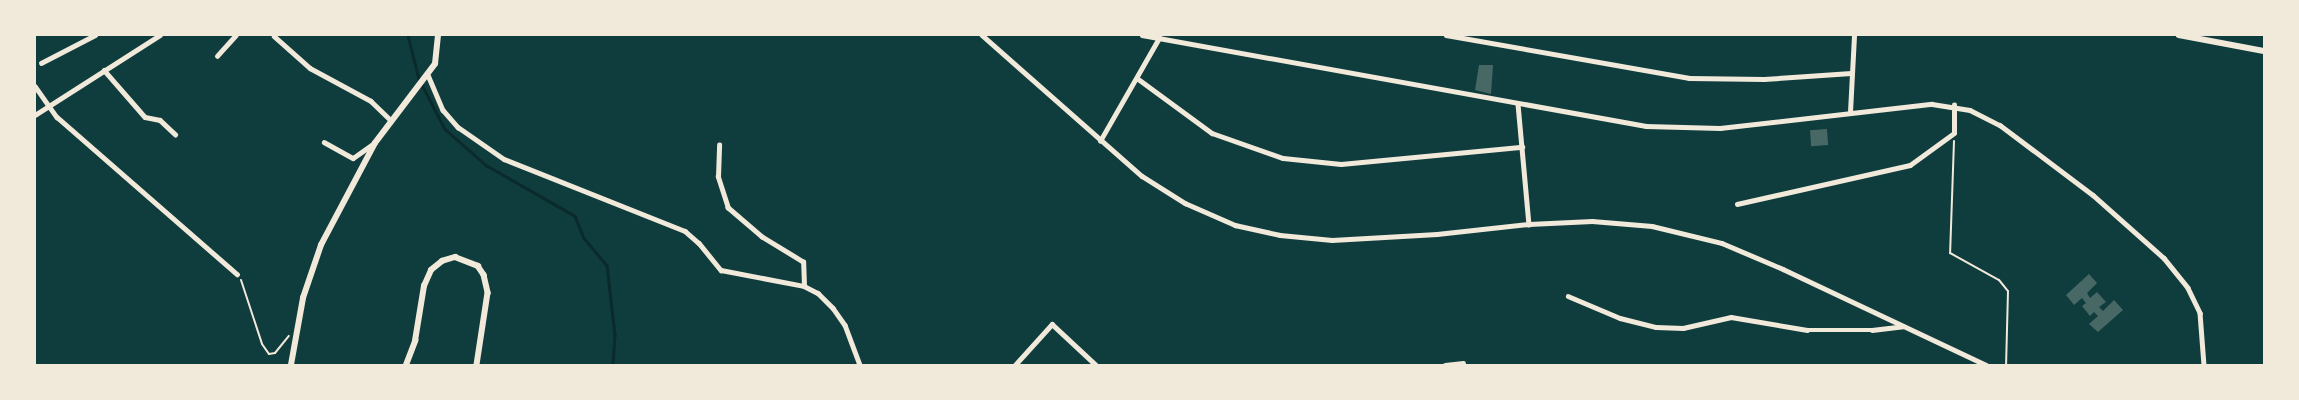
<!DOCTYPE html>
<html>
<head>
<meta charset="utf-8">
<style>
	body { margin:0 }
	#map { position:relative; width:2299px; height:400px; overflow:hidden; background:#0f3d3e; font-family:"Source Sans 3",sans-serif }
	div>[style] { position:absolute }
	.stream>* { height:2.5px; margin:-1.25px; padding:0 1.25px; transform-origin:1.25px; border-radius:1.25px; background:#0a2a2b }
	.building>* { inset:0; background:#486865; transform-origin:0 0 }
	.path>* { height:2px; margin:-1px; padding:0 1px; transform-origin:1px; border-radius:1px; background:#f1e9da }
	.minor>* { height:4.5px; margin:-2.25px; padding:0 2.25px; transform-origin:2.25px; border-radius:2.25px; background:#f1e9da }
	.tertiary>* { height:5.5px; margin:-2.75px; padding:0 2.75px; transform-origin:2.75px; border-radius:2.75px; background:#f1e9da }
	span { translate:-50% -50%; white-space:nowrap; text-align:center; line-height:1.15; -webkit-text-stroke:4.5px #f1e9da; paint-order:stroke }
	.frame { position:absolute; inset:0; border:36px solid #f1e9da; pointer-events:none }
</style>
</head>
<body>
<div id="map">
	<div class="stream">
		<div style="left:408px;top:35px;width:45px;rotate:76deg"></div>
		<div style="left:419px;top:79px;width:56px;rotate:62.5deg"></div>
		<div style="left:445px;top:129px;width:55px;rotate:41.3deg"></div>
		<div style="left:486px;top:165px;width:103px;rotate:29.8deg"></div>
		<div style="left:575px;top:216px;width:24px;rotate:68deg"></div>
		<div style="left:584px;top:238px;width:35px;rotate:50deg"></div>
		<div style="left:607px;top:265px;width:70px;rotate:83.5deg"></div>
		<div style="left:615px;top:335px;width:30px;rotate:94deg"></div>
	</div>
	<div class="building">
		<div style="clip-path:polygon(1479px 65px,1493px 65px,1491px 94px,1475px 90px)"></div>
		<div style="left:1827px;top:129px;width:16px;height:17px;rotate:86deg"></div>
		<div style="clip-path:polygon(2089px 274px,2097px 283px,2087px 293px,2090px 298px,2097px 292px,2106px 302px,2099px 307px,2103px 311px,2114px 300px,2123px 310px,2098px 332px,2089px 324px,2098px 316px,2094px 312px,2090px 316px,2082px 306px,2086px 303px,2082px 298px,2074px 305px,2066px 295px)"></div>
	</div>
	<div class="path">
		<div style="left:1954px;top:141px;width:112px;rotate:92deg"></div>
		<div style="left:1950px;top:253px;width:56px;rotate:28.9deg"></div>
		<div style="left:1999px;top:280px;width:14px;rotate:51deg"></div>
		<div style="left:2008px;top:291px;width:74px;rotate:91.5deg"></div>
		<div style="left:241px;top:280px;width:67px;rotate:71.8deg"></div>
		<div style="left:262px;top:344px;width:12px;rotate:55deg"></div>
		<div style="left:269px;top:354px;width:6px;rotate:-9deg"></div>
		<div style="left:275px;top:353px;width:22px;rotate:-51deg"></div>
	</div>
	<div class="minor">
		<div style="left:982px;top:35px;width:213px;rotate:41.4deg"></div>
		<div style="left:1142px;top:176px;width:51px;rotate:32.1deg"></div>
		<div style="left:1185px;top:203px;width:55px;rotate:23.7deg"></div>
		<div style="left:1235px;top:225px;width:46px;rotate:12.5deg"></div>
		<div style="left:1280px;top:235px;width:52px;rotate:5.5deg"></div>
		<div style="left:1332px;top:240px;width:105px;rotate:-3.3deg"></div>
		<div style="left:1437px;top:234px;width:93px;rotate:-6.2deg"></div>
		<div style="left:1529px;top:224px;width:63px;rotate:-2.7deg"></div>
		<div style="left:1592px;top:221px;width:60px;rotate:4.8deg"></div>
		<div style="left:1652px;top:226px;width:72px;rotate:13.7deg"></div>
		<div style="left:1722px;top:243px;width:66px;rotate:23.1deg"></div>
		<div style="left:1783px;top:269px;width:225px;rotate:25.3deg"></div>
		<div style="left:1142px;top:35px;width:512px;rotate:10.23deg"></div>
		<div style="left:1646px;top:126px;width:74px;rotate:1.5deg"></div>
		<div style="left:1720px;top:128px;width:213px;rotate:-6.5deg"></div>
		<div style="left:1932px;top:104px;width:38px;rotate:9deg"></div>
		<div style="left:1970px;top:110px;width:34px;rotate:27deg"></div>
		<div style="left:2000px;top:125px;width:116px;rotate:37deg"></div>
		<div style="left:2093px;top:195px;width:95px;rotate:41.6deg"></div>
		<div style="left:2164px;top:258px;width:38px;rotate:51deg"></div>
		<div style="left:2188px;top:288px;width:28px;rotate:64deg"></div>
		<div style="left:2200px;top:313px;width:52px;rotate:85.6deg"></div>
		<div style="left:1446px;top:35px;width:247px;rotate:10deg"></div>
		<div style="left:1689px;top:78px;width:75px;rotate:0.8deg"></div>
		<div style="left:1764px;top:79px;width:87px;rotate:-3.9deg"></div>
		<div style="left:274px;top:36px;width:48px;rotate:41.6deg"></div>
		<div style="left:310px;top:68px;width:69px;rotate:28.4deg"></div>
		<div style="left:371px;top:101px;width:28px;rotate:44deg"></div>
		<div style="left:217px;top:56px;width:28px;rotate:-48deg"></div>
		<div style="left:41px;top:63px;width:61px;rotate:-27.4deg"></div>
		<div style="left:104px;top:70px;width:62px;rotate:48.9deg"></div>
		<div style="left:145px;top:117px;width:15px;rotate:11deg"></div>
		<div style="left:160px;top:120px;width:21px;rotate:43deg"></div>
		<div style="left:428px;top:75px;width:38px;rotate:67deg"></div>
		<div style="left:443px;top:110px;width:23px;rotate:49deg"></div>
		<div style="left:458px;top:127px;width:56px;rotate:34.8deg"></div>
		<div style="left:504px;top:159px;width:195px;rotate:21.7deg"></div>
		<div style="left:685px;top:231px;width:18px;rotate:41deg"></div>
		<div style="left:699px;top:243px;width:35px;rotate:51deg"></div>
		<div style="left:721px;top:270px;width:85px;rotate:10.9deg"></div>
		<div style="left:804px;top:286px;width:24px;rotate:-92deg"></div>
		<div style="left:803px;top:262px;width:48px;rotate:-148.6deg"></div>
		<div style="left:762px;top:237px;width:45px;rotate:-139.5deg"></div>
		<div style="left:728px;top:208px;width:33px;rotate:-108deg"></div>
		<div style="left:718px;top:177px;width:32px;rotate:-88deg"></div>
		<div style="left:1137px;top:78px;width:93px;rotate:36.3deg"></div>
		<div style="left:1212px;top:133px;width:75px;rotate:19.4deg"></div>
		<div style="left:1283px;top:158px;width:58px;rotate:5.9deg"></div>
		<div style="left:1341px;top:164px;width:182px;rotate:-5.4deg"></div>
		<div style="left:35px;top:86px;width:38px;rotate:55deg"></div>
		<div style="left:57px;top:117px;width:239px;rotate:41.1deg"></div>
		<div style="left:1518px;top:104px;width:121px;rotate:84.8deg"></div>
		<div style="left:1850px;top:112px;width:77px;rotate:-87deg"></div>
		<div style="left:35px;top:115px;width:148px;rotate:-32.6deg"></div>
		<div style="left:1100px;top:141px;width:119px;rotate:-60.2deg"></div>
		<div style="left:324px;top:142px;width:33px;rotate:29deg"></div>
		<div style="left:353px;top:158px;width:24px;rotate:-35deg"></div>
		<div style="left:1737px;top:204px;width:177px;rotate:-12.7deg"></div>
		<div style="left:1910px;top:165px;width:54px;rotate:-36deg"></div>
		<div style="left:1954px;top:133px;width:28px;rotate:-90deg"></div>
		<div style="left:804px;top:286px;width:16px;rotate:27deg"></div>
		<div style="left:818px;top:293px;width:21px;rotate:45deg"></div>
		<div style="left:833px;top:308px;width:21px;rotate:55deg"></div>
		<div style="left:845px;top:325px;width:43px;rotate:69.4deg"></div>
		<div style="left:1568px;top:296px;width:56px;rotate:22.9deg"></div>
		<div style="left:1620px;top:318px;width:37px;rotate:14deg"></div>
		<div style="left:1656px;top:327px;width:27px;rotate:2deg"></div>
		<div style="left:1683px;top:328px;width:49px;rotate:-12.9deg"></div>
		<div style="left:1731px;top:317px;width:77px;rotate:9.7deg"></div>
		<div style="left:1807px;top:330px;width:65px"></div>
		<div style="left:1872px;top:330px;width:31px;rotate:-7deg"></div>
		<div style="left:1015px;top:365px;width:55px;rotate:-47.9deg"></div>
		<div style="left:1052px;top:324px;width:60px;rotate:43deg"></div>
		<div style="left:1445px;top:365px;width:18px;rotate:-6deg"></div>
	</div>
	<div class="tertiary">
		<div style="left:2179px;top:35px;width:86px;rotate:10.7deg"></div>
		<div style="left:291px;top:365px;width:68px;rotate:-79.8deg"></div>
		<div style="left:303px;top:298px;width:56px;rotate:-71.2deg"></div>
		<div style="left:321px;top:245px;width:115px;rotate:-62.1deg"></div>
		<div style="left:375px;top:143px;width:99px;rotate:-52.8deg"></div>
		<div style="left:435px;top:64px;width:29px;rotate:-84deg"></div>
		<div style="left:406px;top:365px;width:26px;rotate:-69deg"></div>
		<div style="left:415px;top:341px;width:56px;rotate:-80.7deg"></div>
		<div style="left:424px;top:286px;width:17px;rotate:-66deg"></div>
		<div style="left:431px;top:270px;width:14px;rotate:-39deg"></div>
		<div style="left:442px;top:261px;width:14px;rotate:-17deg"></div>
		<div style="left:455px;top:257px;width:25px;rotate:21deg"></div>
		<div style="left:478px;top:266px;width:11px;rotate:56deg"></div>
		<div style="left:484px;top:275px;width:18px;rotate:77deg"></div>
		<div style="left:488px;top:293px;width:73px;rotate:98.7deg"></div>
	</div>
	<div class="frame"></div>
</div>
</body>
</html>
